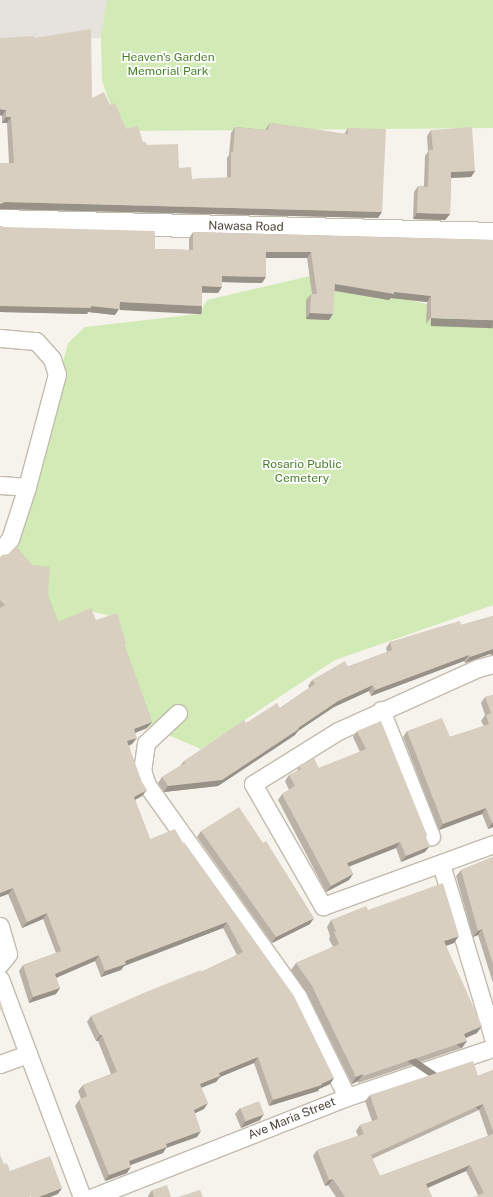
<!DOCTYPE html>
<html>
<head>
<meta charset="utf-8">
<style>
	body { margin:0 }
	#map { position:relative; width:493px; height:1197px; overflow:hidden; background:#f6f3ec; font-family:"Public Sans",sans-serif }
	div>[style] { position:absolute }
	.industrial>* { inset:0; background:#e6e2dd; transform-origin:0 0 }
	.green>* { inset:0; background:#d2eab5 }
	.roads { filter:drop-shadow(1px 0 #c2bbae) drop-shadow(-1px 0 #c2bbae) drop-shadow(0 1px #c2bbae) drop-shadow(0 -1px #c2bbae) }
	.minor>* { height:17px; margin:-8.5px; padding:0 8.5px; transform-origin:8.5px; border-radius:8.5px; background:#fff }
	.tertiary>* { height:22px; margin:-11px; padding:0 11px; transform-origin:11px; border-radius:11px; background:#fff }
	.wall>* { inset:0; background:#bab2a6 }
	.shaded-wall>* { inset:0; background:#979187; transform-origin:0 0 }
	.building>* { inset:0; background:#d8cfc1; transform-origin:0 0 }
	span { translate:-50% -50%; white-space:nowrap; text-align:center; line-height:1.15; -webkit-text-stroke:3.5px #fff; paint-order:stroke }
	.park-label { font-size:12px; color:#4a7f2a }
	.street-label { font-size:12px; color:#4b4439 }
</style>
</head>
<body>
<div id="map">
	<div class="industrial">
		<div style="left:0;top:0;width:107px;height:38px"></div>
	</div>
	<div class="green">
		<div style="clip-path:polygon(107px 0,493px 0,493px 128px,120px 131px,102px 81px,101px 35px)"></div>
		<div style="clip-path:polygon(310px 276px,493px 320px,493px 605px,335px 660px,201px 749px,149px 727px,115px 617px,89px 611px,56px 626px,29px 570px,15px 548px,68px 343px,85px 327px,199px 314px,207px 300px)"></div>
	</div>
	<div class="roads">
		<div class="minor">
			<div style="left:0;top:338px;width:36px;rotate:5deg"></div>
			<div style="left:36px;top:341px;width:24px;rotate:48deg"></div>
			<div style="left:52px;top:359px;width:16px;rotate:72deg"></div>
			<div style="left:57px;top:374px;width:117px;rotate:104.9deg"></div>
			<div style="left:27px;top:487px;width:55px;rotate:108.1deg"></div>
			<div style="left:10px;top:539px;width:16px;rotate:130deg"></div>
			<div style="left:0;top:485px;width:27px;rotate:4deg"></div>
			<div style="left:493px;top:664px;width:16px;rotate:165deg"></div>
			<div style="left:478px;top:668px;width:154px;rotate:155.8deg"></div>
			<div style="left:338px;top:731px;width:100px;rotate:148.1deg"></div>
			<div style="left:253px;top:784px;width:141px;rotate:60.2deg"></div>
			<div style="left:323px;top:906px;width:181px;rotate:-20deg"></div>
			<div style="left:381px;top:710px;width:136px;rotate:68.4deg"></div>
			<div style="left:178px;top:713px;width:44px;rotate:136.8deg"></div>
			<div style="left:146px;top:743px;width:27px;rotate:98deg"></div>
			<div style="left:142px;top:770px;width:16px;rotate:72deg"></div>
			<div style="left:147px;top:785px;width:260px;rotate:54.5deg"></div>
			<div style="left:298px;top:997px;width:111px;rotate:63.9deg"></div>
			<div style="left:441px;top:864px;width:181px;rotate:73.3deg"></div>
			<div style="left:0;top:926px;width:29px;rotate:74deg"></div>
			<div style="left:8px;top:954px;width:13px;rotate:129deg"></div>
			<div style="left:0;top:979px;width:233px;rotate:69.4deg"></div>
			<div style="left:0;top:1064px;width:30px;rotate:-20deg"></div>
			<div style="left:93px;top:1197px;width:273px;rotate:-21.5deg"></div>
			<div style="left:347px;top:1097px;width:154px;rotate:-18.6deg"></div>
		</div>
		<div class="tertiary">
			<div style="left:0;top:221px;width:493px;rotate:1.5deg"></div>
		</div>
	</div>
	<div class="wall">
		<div style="clip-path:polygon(34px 38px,92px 98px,110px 105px,126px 129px,192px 179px,227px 178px,227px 158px,229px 155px,231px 133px,235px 127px,265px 130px,270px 123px,344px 134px,348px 128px,378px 218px,0 209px,0 163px,9px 163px,7px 123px,2px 123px,2px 116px)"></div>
		<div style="clip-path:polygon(431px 130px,475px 171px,471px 177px,451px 178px,450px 214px,445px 220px,413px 219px,414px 192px,418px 186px,424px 186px,425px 156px,428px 152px,427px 136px)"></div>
		<div style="clip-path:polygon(0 226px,4px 227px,155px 249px,189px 250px,189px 238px,193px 232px,493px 240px,426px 324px,427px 302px,391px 298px,389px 300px,334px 291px,329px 320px,306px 319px,306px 300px,311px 294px,312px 294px,307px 258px,266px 258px,262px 283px,222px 282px,218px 293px,202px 293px,202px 306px,197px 312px,119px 308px,115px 315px,88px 312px,87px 314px,0 312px)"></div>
		<div style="clip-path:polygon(0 557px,48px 596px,58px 622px,96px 620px,126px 643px,124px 645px,152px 722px,147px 728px,135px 733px,132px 744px,129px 746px,142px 796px,135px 800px,150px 839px,183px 843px,334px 1078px,330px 1084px,319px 1089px,318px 1091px,269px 1106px,254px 1063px,220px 1077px,216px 1082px,201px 1087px,204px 1109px,195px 1113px,197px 1137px,166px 1148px,163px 1153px,131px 1165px,127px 1173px,105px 1181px,75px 1106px,79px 1100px,81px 1099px,78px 1091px,83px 1085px,111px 1074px,98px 1041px,96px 1041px,87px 1022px,91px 1016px,201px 972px,237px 955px,223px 928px,124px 966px,121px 970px,101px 977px,95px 961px,56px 978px,60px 988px,56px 994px,29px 1003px,19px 971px,23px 965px,56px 953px,43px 919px,22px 928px,8px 894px,0 897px)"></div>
		<div style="clip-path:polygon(493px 616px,493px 655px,490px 654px,465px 663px,464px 661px,371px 696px,369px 691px,334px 707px,298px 731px,295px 735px,218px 786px,164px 792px,158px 783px,162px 777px,180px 766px,184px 761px,246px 723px,280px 708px,309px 688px,308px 686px,312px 680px,387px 652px,386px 648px,390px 642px,461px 625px)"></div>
		<div style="clip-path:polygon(493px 695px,493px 827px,488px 829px,482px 814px,439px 830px,403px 737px,407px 731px,450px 737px,484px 726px,481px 721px,485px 715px,481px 703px,485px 697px)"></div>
		<div style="clip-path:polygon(357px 731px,427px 835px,426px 836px,425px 852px,401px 862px,396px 848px,349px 866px,353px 874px,349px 880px,326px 892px,278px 800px,282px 794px,289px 790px,285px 781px,289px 775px,297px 771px,299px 767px,319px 768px,360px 752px,353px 737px)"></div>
		<div style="clip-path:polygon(201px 831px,310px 924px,272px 943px,197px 837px)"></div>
		<div style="clip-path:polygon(493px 857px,493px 983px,478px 935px,473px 937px,456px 876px,461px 870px)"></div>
		<div style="clip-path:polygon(368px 910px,454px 943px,446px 946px,477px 1033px,465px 1038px,462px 1048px,358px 1083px,358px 1081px,352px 1084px,307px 993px,291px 970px,296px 963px,333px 947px,329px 939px,330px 936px,327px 927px,331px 920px)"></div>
		<div style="clip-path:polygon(evenodd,493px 1070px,493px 1197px,478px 1195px,466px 1171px,428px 1188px,432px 1197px,336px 1197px,328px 1185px,325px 1186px,313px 1156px,317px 1150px,358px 1136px,356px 1131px,360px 1125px,372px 1121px,365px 1101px,370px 1095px,478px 1076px,493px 1070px,479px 1110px,488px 1136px,380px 1176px,372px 1159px,479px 1110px)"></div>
		<div style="clip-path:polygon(240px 1108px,260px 1120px,241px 1128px,235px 1114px)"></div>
		<div style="clip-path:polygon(152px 1190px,171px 1197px,148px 1197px,148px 1196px)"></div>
	</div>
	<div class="shaded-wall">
		<div style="clip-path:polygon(0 109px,6px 110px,2px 116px,0 115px)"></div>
		<div style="clip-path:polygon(6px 117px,11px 117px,7px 123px,2px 123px)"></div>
		<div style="clip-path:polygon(475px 171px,471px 177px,447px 178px,451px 172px)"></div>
		<div style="clip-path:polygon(5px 202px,382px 212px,378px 218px,0 209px,0 204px)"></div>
		<div style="clip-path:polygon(417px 213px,450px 214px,445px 220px,413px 219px)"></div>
		<div style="clip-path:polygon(266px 252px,311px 252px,307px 258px,262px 258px)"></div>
		<div style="clip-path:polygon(222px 276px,266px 277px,262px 283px,218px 282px)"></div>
		<div style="clip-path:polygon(335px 284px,431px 296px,427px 302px,391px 298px,389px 300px,331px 290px)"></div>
		<div style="clip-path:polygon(202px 286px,222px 287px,218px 293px,198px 292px)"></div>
		<div style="left:120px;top:302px;width:82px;height:8px;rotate:3deg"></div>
		<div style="clip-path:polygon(0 306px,91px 306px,119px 309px,115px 315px,88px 312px,87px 314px,0 312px)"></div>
		<div style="clip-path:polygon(310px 313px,333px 314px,329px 320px,306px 319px)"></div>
		<div style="left:431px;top:318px;width:62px;height:8px;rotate:2deg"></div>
		<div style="clip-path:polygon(493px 649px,493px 655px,490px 654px,465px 663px,470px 657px)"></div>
		<div style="clip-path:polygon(469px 655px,464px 661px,371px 696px,375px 690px)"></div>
		<div style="clip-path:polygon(373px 685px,369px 691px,334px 707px,298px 731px,295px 735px,218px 786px,164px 792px,168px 786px,298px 728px,338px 701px)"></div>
		<div style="clip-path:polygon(152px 722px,147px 728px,130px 735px,134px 729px)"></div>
		<div style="clip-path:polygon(137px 738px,132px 744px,123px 747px,127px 741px)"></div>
		<div style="clip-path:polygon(147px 790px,142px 796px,129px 803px,134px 797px)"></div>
		<div style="clip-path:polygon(486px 808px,482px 814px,439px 830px,443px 824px)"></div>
		<div style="clip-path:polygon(492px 823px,493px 823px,493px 827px,488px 829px)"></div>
		<div style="clip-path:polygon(400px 842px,396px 848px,343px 869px,347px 863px)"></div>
		<div style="clip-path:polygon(430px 846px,425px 852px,401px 862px,406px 856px)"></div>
		<div style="clip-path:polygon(353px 874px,349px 880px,326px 892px,331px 886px)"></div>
		<div style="clip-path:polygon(13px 888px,8px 894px,0 897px,0 893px)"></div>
		<div style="clip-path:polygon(47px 913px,43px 919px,22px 928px,27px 922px)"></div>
		<div style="clip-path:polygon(314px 918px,310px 924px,272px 943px,276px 937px)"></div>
		<div style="clip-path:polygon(227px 922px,223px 928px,124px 966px,121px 970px,101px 977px,105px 971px,125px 961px)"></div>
		<div style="clip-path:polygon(482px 929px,478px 935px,473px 937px,478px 931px)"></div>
		<div style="clip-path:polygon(459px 936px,454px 943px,439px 948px,444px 941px)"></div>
		<div style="clip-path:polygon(99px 955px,95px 961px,51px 980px,55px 974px)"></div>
		<div style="clip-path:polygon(60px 988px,56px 994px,29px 1003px,33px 997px)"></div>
		<div style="clip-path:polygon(482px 1026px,477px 1033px,459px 1041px,464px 1034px)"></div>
		<div style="clip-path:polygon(100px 1035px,102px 1035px,98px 1041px,96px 1041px)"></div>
		<div style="left:467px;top:1041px;width:9px;height:110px;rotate:126deg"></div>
		<div style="clip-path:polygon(258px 1057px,254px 1063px,220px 1077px,216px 1082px,196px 1090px,200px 1084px,219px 1073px)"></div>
		<div style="clip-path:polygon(363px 1074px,358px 1081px,352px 1084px,356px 1077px)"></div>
		<div style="clip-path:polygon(334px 1078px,330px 1084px,319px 1089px,318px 1091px,269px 1106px,273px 1100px,321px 1084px)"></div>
		<div style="clip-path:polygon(208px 1103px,204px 1109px,189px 1116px,194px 1110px)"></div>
		<div style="left:483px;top:1104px;width:7px;height:123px;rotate:124deg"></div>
		<div style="clip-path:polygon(264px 1114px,260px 1120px,241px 1128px,245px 1122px)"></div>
		<div style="clip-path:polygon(201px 1131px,197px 1137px,166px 1148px,163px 1153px,125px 1167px,129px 1161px,166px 1144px)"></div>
		<div style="clip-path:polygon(470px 1165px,466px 1171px,422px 1190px,426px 1184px)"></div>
		<div style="clip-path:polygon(131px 1167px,127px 1173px,105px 1181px,109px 1175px)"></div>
		<div style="clip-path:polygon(333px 1179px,328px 1185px,325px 1186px,329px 1180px)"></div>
		<div style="clip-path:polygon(62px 1188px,58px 1194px,50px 1197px,38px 1197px)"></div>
	</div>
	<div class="building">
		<div style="clip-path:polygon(91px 29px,92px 98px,104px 92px,110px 105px,115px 103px,126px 129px,138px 126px,143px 142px,146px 142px,146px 145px,178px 144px,179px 168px,191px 167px,192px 179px,231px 177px,231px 152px,233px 152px,235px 127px,268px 130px,270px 123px,348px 134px,348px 128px,386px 129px,382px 212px,5px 202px,0 204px,0 163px,14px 163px,11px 117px,6px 117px,6px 110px,0 109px,0 38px,34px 36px,34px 38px)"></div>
		<div style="clip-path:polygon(472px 127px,475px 171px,451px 172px,450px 214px,417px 213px,418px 186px,428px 187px,429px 150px,433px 150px,431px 130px)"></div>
		<div style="clip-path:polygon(0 226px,4px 227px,155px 231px,155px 249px,193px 250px,193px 232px,493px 240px,493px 320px,431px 318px,431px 296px,394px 292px,394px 294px,335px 284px,333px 314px,310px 313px,311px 294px,317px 294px,311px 252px,266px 252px,266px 277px,222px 276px,222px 287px,202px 286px,202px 306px,120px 302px,119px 309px,91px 306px,91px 308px,0 306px)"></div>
		<div style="clip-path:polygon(16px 546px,32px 565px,50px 567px,48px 596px,58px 622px,91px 608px,96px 620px,117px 613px,126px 643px,124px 644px,152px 722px,134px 729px,137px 738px,127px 741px,142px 782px,147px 790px,134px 797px,150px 839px,175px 829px,183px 843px,184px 842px,294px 996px,334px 1078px,321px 1084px,322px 1085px,273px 1100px,258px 1057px,219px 1073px,220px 1076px,200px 1084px,208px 1103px,194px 1110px,201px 1131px,166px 1144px,167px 1147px,129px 1161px,131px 1167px,109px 1175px,79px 1100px,87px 1096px,83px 1085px,117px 1072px,102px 1035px,100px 1035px,91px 1016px,146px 992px,201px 970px,201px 972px,243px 952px,227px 922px,125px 961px,126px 964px,105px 971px,99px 955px,55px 974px,60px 988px,33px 997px,23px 965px,61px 951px,47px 913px,27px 922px,13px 888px,0 893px,0 608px,5px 605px,0 600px,0 557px,2px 555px,8px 554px)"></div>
		<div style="clip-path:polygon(493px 616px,493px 649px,470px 657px,469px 655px,375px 690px,373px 685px,338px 701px,298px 728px,299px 729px,222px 780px,168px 786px,162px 777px,185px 763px,184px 761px,244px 720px,246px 723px,277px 703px,280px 708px,315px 684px,312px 680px,345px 661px,348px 667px,392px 650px,390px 642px,439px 627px,460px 621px,461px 625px)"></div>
		<div style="clip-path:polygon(493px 695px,493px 823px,492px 823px,486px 808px,443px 824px,407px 731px,442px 718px,450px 737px,489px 724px,486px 715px,491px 713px,485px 697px)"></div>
		<div style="clip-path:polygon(381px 721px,427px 835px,425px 835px,430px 846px,406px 856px,400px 842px,347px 863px,353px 874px,331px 886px,282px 794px,295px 786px,289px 775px,301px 769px,299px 767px,314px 758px,319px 768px,366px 749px,357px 731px)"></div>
		<div style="clip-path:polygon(239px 807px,263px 843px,266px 841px,314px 918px,276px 937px,201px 831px)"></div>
		<div style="clip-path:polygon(493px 857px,493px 964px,482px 929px,478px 931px,461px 870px)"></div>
		<div style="clip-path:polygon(443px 883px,459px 936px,444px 941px,482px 1026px,464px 1034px,467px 1041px,363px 1076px,363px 1074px,356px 1077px,312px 986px,296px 963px,339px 944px,334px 932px,336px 931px,331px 920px,366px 906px,368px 910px)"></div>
		<div style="clip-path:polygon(0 1000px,3px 1009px,0 1010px)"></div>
		<div style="clip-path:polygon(473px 1061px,478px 1076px,493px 1070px,493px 1131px,483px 1104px,371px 1155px,380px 1176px,493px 1134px,493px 1197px,474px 1197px,484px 1193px,470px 1165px,426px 1184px,432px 1197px,345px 1197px,333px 1179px,329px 1180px,317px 1150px,364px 1134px,360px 1125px,378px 1119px,370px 1095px)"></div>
		<div style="left:259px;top:1101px;width:14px;height:20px;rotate:69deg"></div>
		<div style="clip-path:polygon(0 1155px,4px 1164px,7px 1163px,10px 1171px,50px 1156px,62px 1188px,38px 1197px,31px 1197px,31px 1196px,29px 1197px,0 1197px)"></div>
		<div style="clip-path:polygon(167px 1185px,171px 1197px,154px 1197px,152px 1190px)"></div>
		<div style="clip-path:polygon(200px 1190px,203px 1197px,178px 1197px)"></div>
	</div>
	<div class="park-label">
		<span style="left:168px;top:65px">Heaven's Garden<br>Memorial Park</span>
		<span style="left:302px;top:472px">Rosario Public<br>Cemetery</span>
	</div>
	<div class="street-label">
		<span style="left:246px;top:227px;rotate:1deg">Nawasa Road</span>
		<span style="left:292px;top:1119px;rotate:-22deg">Ave Maria Street</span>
	</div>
</div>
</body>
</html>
